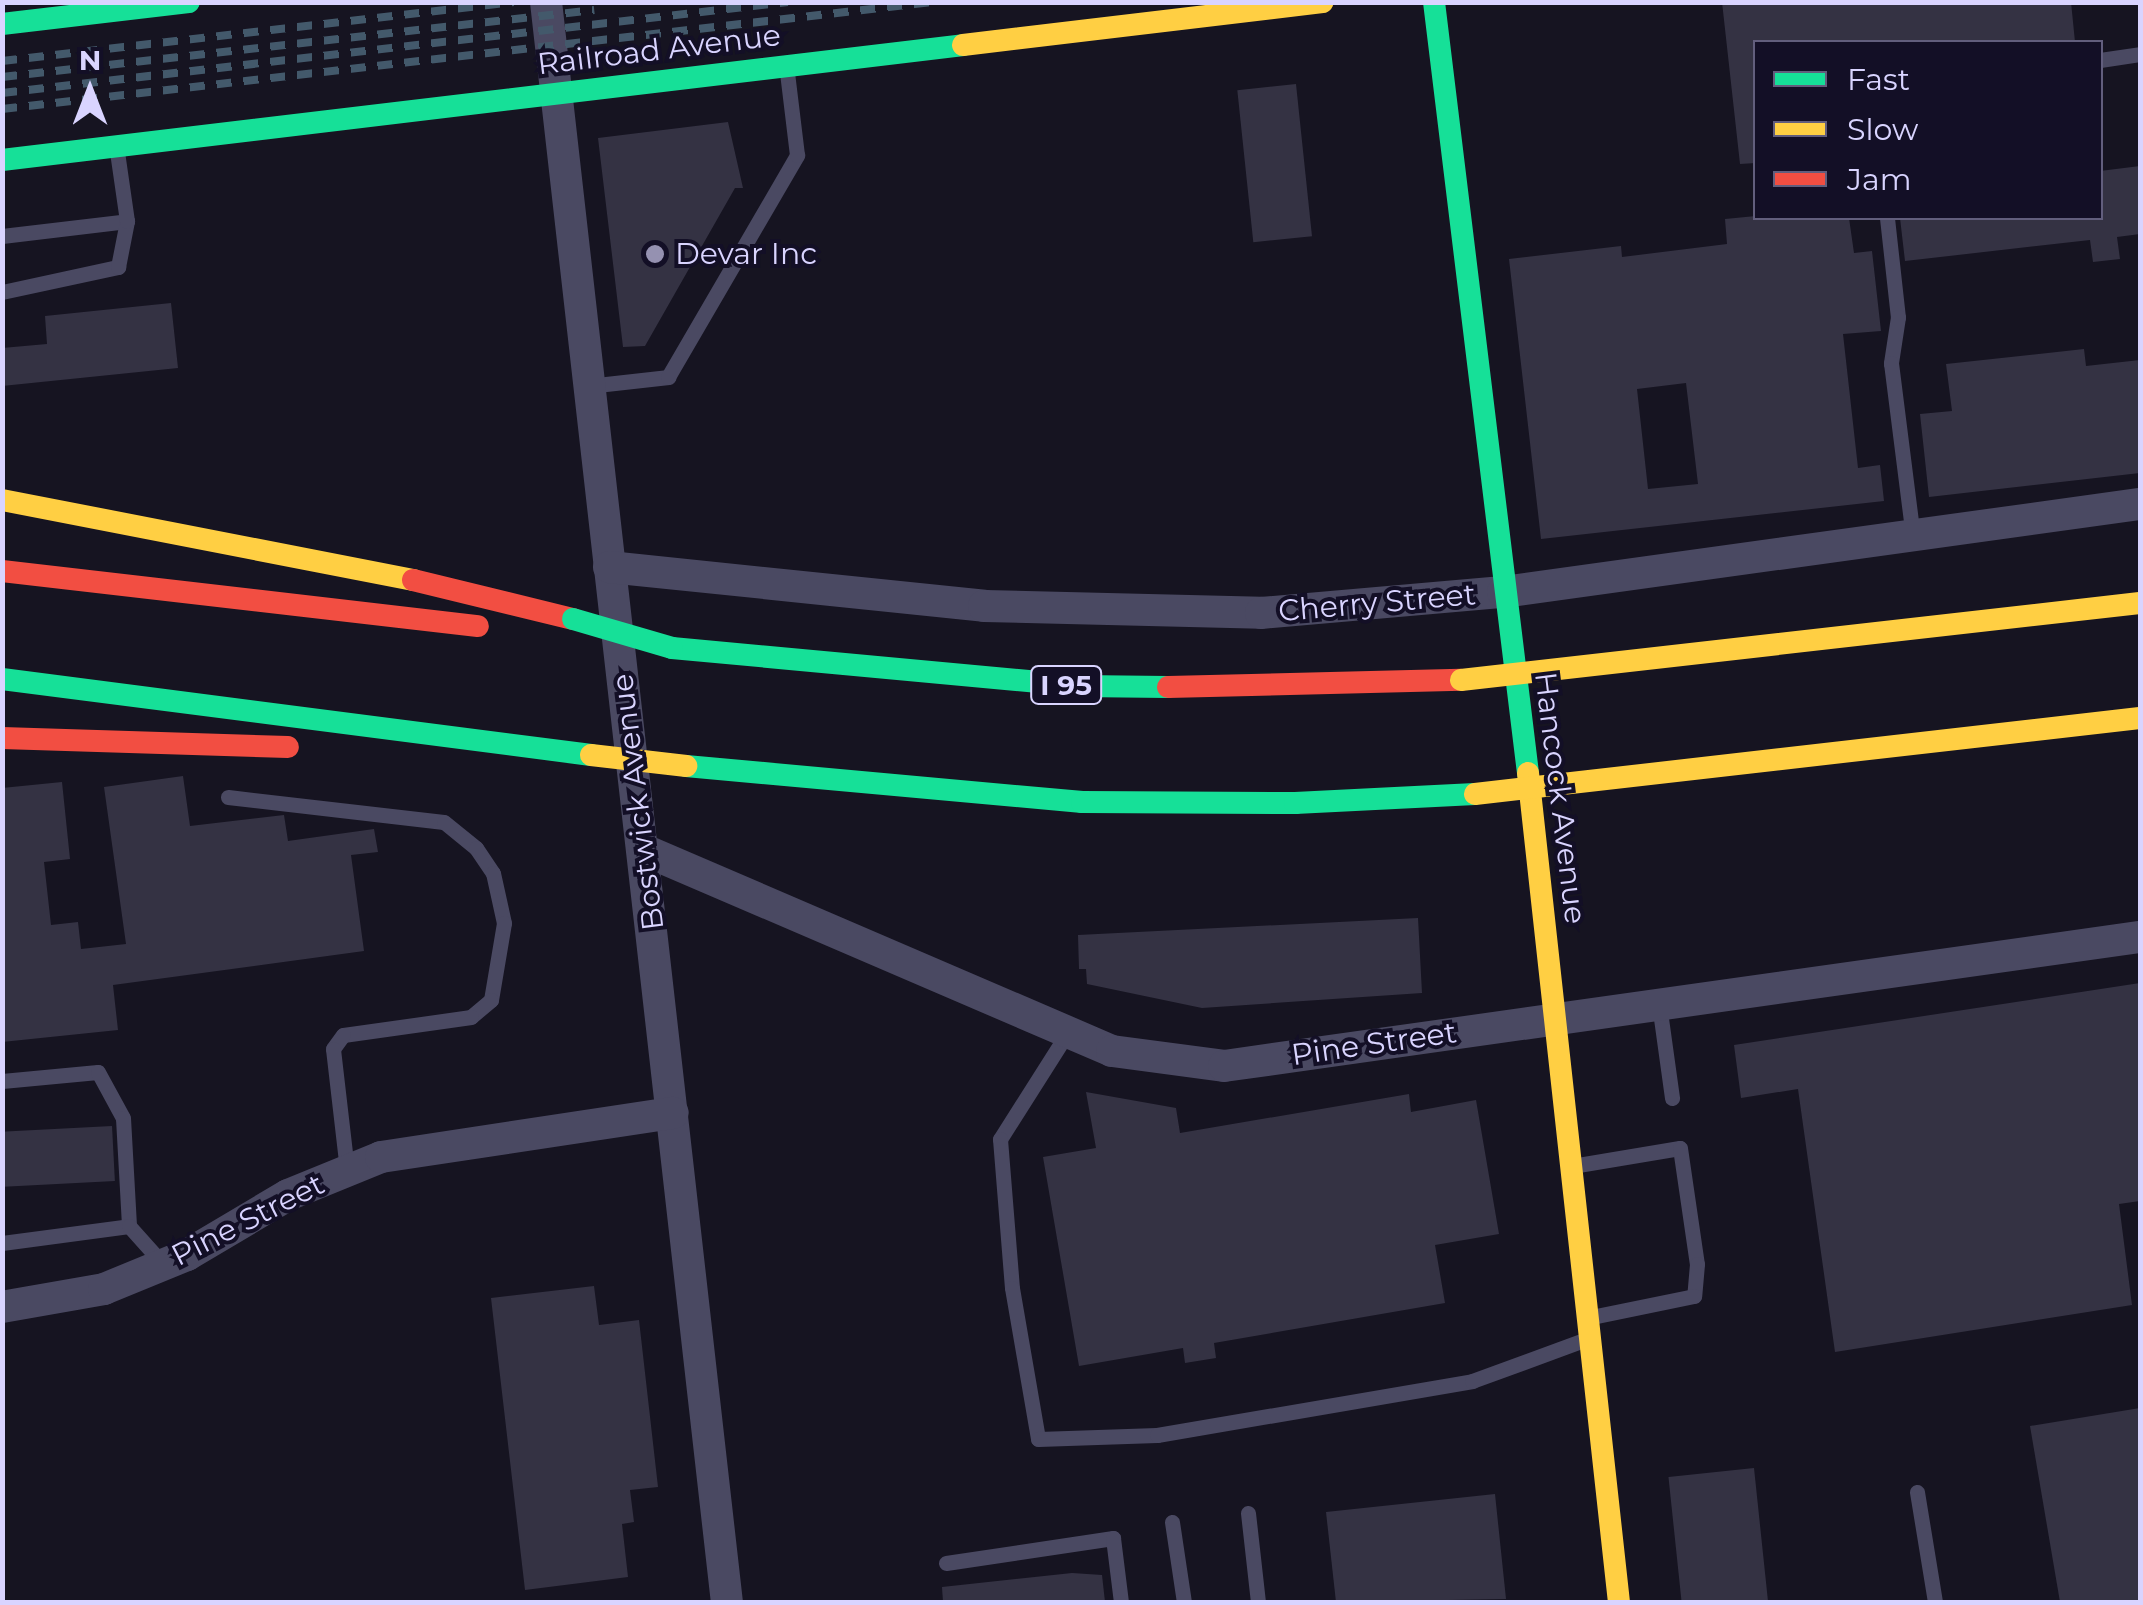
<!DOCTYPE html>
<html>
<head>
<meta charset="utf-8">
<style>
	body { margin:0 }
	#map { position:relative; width:2143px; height:1605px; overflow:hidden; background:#161421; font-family:Montserrat,sans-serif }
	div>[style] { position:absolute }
	.building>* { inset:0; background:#343243; transform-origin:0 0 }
	.lane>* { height:15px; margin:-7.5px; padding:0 7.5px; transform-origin:7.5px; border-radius:7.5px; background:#4a4962 }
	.street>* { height:32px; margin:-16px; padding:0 16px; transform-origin:16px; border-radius:16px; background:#4a4962 }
	.fast>* { height:22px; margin:-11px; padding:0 11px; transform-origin:11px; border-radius:11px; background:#16e098 }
	.slow>* { height:22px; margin:-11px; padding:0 11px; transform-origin:11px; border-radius:11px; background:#ffcf43 }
	.jam>* { height:22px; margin:-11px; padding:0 11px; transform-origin:11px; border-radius:11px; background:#f24e42 }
	.rail>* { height:8px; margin-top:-4px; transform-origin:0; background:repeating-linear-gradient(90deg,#43596b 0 15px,transparent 0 27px) }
	.fast-bridge>* { height:22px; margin:-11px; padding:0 11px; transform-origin:11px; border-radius:11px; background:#16e098 }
	.slow-bridge>* { height:22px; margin:-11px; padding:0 11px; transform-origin:11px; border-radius:11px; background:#ffcf43 }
	.dots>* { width:28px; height:28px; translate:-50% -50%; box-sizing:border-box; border:5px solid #130f26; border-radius:50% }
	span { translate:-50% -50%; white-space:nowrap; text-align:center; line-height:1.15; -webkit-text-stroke:8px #130f26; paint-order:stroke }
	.shield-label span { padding:2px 8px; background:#130f26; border:2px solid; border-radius:8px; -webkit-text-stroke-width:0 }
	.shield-label { font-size:28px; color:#d9d4ff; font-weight:700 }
	.street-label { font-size:30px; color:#d9d4ff }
	.poi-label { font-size:30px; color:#d9d4ff }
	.left { translate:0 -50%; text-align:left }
	.frame { position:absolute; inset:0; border:5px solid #d9d4ff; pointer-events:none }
	.legend { position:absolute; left:1753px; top:40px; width:350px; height:180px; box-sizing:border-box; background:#130f26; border:2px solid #625e7d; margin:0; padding:12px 18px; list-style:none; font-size:30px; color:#d9d4ff }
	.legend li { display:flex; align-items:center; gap:20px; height:50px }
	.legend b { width:50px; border:2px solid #625e7d }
	.north { position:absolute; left:40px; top:40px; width:100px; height:100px; -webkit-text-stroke:8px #130f26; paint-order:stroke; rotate:0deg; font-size:28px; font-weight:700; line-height:40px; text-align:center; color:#d9d4ff }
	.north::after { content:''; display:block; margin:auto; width:35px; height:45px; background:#d9d4ff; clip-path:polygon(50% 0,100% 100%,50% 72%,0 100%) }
</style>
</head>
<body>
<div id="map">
	<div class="building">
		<div style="clip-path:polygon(1722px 2px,2071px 2px,2075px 42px,1756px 42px,1756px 163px,1740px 164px)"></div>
		<div style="left:1296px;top:84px;width:153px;height:59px;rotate:84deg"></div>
		<div style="clip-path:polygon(728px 122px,743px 188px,735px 188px,645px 346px,623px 347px,598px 138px)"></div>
		<div style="clip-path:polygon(2140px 166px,2140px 234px,2117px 237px,2120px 259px,2093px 262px,2090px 240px,1905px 261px,1900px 218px,2100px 218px,2100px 171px)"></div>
		<div style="clip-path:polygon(evenodd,1756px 216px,1849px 218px,1854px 253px,1872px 251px,1881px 331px,1843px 334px,1858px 468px,1880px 465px,1884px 501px,1541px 539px,1509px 259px,1621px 246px,1622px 257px,1727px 244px,1725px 219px,1756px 216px,1686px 383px,1698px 484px,1648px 489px,1637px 389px,1686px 383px)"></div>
		<div style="clip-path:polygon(171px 303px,178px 368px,2px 386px,2px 348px,47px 344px,45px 316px)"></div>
		<div style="clip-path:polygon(2084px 349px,2086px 366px,2140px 360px,2140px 473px,1929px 497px,1920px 414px,1952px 411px,1946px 364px)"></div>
		<div style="clip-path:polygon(183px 776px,190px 826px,284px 815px,288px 841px,374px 829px,378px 852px,351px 855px,364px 951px,113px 985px,118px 1030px,2px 1042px,2px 788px,62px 782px,70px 859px,44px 862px,51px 925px,78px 922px,81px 949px,126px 944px,104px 787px)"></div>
		<div style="clip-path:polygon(1418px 918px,1422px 993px,1202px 1008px,1087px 984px,1086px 969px,1079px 969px,1078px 935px)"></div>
		<div style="clip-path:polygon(2140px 983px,2140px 1201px,2119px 1204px,2132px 1305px,1835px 1352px,1798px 1089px,1741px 1098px,1734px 1045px)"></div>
		<div style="clip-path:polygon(1086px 1092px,1176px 1108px,1180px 1133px,1409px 1094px,1411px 1112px,1476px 1100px,1499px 1234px,1435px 1245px,1445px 1303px,1214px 1343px,1216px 1358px,1185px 1363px,1183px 1348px,1079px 1366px,1043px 1157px,1096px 1148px)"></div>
		<div style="left:112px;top:1126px;width:55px;height:111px;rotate:87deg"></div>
		<div style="clip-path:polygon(594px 1286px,599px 1325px,639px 1320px,658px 1487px,630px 1490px,634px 1522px,622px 1524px,628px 1577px,525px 1590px,491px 1298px)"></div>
		<div style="clip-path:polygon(2140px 1408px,2140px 1602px,2060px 1602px,2030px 1426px)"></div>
		<div style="left:1754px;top:1468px;width:135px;height:86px;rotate:84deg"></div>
		<div style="clip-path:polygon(1495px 1494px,1506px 1599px,1336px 1602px,1326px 1512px)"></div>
		<div style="clip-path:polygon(1072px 1573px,1102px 1575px,1105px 1602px,943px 1602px,942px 1587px)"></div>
	</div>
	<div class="lane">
		<div style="left:2100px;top:60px;width:40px;rotate:-8.5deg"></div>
		<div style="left:1887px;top:218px;width:100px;rotate:83.7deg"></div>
		<div style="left:1898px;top:317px;width:47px;rotate:98.7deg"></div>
		<div style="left:1891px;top:363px;width:174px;rotate:82.8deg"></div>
		<div style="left:2px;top:236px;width:126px;rotate:-6.8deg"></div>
		<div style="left:2px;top:292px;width:119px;rotate:-12.2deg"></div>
		<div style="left:118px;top:267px;width:47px;rotate:-78.9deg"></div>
		<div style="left:127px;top:221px;width:70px;rotate:-98.2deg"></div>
		<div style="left:588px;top:386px;width:81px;rotate:-6.4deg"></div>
		<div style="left:668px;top:377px;width:257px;rotate:-59.8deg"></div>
		<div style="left:797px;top:155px;width:84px;rotate:-96.9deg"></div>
		<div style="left:228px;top:797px;width:217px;rotate:6.6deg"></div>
		<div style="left:444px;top:822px;width:41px;rotate:39.1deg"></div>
		<div style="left:476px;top:848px;width:30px;rotate:56deg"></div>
		<div style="left:493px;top:873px;width:51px;rotate:77.6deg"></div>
		<div style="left:504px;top:923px;width:78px;rotate:99.6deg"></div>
		<div style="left:491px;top:1000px;width:26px;rotate:140deg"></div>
		<div style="left:471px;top:1017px;width:129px;rotate:172deg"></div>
		<div style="left:343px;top:1035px;width:17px;rotate:126deg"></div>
		<div style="left:333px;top:1049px;width:122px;rotate:83.4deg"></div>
		<div style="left:1659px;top:1004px;width:95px;rotate:82.1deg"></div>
		<div style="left:1068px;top:1032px;width:127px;rotate:122.4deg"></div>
		<div style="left:1000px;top:1139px;width:149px;rotate:85.4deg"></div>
		<div style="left:1012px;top:1288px;width:153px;rotate:80.2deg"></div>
		<div style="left:1038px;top:1439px;width:119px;rotate:-1.9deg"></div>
		<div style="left:1157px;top:1435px;width:320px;rotate:-9.7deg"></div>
		<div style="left:1472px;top:1381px;width:122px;rotate:-20.1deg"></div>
		<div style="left:2px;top:1081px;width:96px;rotate:-5.4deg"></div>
		<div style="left:98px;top:1072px;width:52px;rotate:61.5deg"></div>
		<div style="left:123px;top:1118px;width:108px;rotate:86.8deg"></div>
		<div style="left:1578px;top:1165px;width:103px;rotate:-9.5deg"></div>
		<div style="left:1680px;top:1148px;width:117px;rotate:81.7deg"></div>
		<div style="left:1697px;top:1264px;width:32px;rotate:95deg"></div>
		<div style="left:1694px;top:1296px;width:104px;rotate:168.4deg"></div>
		<div style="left:2px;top:1243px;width:128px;rotate:-7.6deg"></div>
		<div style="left:129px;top:1226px;width:51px;rotate:48.2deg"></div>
		<div style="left:1917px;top:1492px;width:111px;rotate:80.7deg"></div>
		<div style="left:1248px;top:1513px;width:90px;rotate:83.6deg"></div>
		<div style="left:1172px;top:1522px;width:81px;rotate:81.5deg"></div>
		<div style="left:946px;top:1563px;width:169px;rotate:-8.5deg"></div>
		<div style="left:1113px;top:1538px;width:64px;rotate:82.9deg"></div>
	</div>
	<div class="street">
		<div style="left:546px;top:2px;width:1610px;rotate:83.55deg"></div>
		<div style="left:609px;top:567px;width:377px;rotate:5.9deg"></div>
		<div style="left:984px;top:606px;width:277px;rotate:1.4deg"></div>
		<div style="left:1261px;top:613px;width:243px;rotate:-5deg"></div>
		<div style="left:1503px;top:592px;width:643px;rotate:-7.87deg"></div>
		<div style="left:644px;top:850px;width:509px;rotate:23.24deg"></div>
		<div style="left:1112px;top:1051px;width:113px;rotate:7.6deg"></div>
		<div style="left:1224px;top:1066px;width:925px;rotate:-8.02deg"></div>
		<div style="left:2px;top:1307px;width:104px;rotate:-10deg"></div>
		<div style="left:104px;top:1289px;width:90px;rotate:-22.3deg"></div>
		<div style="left:187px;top:1255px;width:117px;rotate:-30.7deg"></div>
		<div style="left:288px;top:1195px;width:100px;rotate:-22.2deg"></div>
		<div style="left:381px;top:1157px;width:295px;rotate:-8.6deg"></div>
	</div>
	<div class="fast">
		<div style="left:1434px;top:2px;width:777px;rotate:83.05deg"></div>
		<div style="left:2px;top:24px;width:188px;rotate:-6.7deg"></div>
		<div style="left:2px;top:160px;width:968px;rotate:-6.82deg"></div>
		<div style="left:672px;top:648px;width:409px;rotate:5.3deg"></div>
		<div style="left:1079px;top:686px;width:89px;rotate:0.6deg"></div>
		<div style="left:2px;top:679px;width:594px;rotate:7.35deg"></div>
		<div style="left:686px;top:766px;width:398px;rotate:5.2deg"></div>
		<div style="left:1082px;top:802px;width:213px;rotate:0.3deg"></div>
		<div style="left:1295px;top:803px;width:180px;rotate:-2.9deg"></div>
	</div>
	<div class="slow">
		<div style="left:963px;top:45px;width:362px;rotate:-6.8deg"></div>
		<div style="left:2px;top:500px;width:419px;rotate:11deg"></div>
		<div style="left:1528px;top:773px;width:834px;rotate:83.74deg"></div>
	</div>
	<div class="jam">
		<div style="left:2px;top:571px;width:479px;rotate:6.6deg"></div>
		<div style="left:413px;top:580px;width:165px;rotate:13.7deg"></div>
		<div style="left:1168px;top:687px;width:293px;rotate:-1.4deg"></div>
		<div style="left:2px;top:738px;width:286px;rotate:1.8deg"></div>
	</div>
	<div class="rail">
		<div style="left:2px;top:61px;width:515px;rotate:-6.57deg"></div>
		<div style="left:2px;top:77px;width:596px;rotate:-6.46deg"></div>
		<div style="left:2px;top:93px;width:791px;rotate:-6.6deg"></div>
		<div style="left:2px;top:109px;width:936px;rotate:-6.56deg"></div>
	</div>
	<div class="fast-bridge">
		<div style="left:573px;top:619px;width:103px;rotate:16.3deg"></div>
	</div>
	<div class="slow-bridge">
		<div style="left:1461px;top:680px;width:683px;rotate:-6.47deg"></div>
		<div style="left:591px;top:755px;width:96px;rotate:6.6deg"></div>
		<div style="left:1475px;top:794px;width:669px;rotate:-6.52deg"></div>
	</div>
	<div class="dots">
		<div style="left:655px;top:254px;background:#9591b1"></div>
	</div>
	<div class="shield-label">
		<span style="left:1066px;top:685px">I 95</span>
	</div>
	<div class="street-label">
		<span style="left:659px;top:50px;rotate:-7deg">Railroad Avenue</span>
		<span style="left:1377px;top:603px;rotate:-5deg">Cherry Street</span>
		<span style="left:1560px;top:798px;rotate:83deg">Hancock Avenue</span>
		<span style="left:638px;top:802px;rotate:-97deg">Bostwick Avenue</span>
		<span style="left:1374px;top:1044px;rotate:-8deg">Pine Street</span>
		<span style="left:248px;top:1220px;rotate:-27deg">Pine Street</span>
	</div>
	<div class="poi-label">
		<span class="left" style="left:675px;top:254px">Devar Inc</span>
	</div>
	<div class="frame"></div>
	<ul class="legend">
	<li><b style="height:12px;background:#16e098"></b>Fast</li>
	<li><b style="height:12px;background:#ffcf43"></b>Slow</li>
	<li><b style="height:12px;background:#f24e42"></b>Jam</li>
	</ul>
	<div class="north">N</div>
</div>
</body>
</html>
